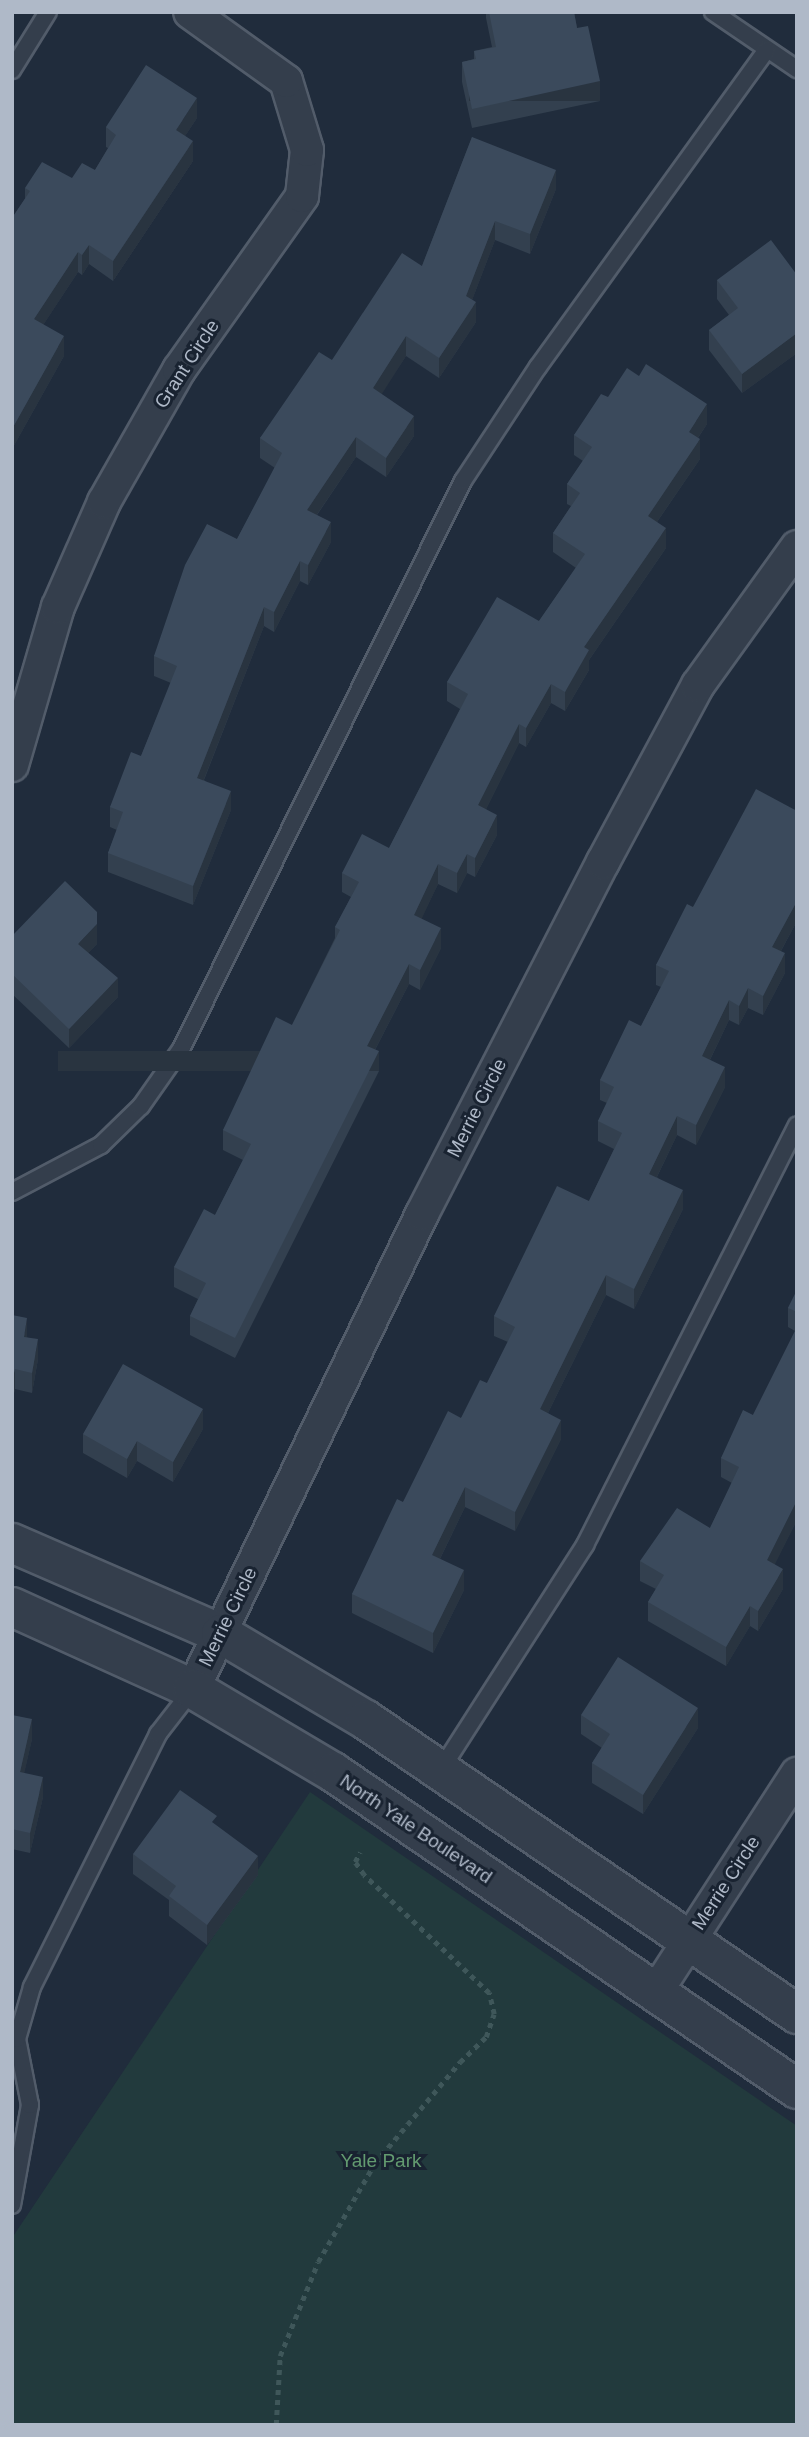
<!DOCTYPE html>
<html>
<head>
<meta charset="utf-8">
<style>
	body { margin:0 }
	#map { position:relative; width:809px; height:2437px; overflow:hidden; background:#202c3c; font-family:Helvetica,sans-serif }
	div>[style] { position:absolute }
	.green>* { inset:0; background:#223a3d }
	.path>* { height:4.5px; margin-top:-2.25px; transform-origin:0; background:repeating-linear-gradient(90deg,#3f575a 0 5px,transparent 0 10px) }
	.roads { filter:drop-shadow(2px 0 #525c6a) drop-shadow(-2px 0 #525c6a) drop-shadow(0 2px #525c6a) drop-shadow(0 -2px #525c6a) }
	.service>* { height:16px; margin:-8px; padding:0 8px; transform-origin:8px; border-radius:8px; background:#343e4c }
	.minor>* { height:32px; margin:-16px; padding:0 16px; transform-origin:16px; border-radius:16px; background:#343e4c }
	.tertiary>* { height:38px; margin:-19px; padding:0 19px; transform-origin:19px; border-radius:19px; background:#343e4c }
	.wall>* { inset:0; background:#33404f }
	.shaded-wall>* { inset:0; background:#293440; transform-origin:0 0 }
	.building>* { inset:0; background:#3b4a5c }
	span { translate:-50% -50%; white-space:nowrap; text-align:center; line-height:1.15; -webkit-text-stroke:6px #192331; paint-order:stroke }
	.street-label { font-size:19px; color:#afb9c8 }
	.park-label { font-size:19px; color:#639b70 }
	.frame { position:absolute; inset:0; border:14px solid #afb9c8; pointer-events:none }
</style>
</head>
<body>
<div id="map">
	<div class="green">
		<div style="clip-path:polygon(310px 1792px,797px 2126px,797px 2425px,12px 2425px,12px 2238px)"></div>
	</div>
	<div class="path">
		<div style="left:276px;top:2425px;width:69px;rotate:-86.7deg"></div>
		<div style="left:280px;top:2356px;width:101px;rotate:-68deg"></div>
		<div style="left:318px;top:2262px;width:114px;rotate:-60.1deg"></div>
		<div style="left:375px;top:2163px;width:132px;rotate:-49.9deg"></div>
		<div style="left:460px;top:2062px;width:36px;rotate:-44deg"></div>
		<div style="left:486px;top:2037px;width:24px;rotate:-71deg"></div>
		<div style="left:494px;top:2014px;width:22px;rotate:-103deg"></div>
		<div style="left:489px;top:1993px;width:172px;rotate:-136.7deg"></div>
		<div style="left:364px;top:1875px;width:16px;rotate:-125deg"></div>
		<div style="left:355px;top:1862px;width:11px;rotate:-63deg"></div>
	</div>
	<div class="roads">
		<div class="service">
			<div style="left:713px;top:12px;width:102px;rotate:34.2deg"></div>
			<div style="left:12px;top:70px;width:68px;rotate:-58.2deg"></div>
			<div style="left:12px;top:1192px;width:101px;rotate:-27.8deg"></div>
			<div style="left:101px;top:1145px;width:56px;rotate:-44.3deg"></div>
			<div style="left:141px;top:1106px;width:70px;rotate:-54.9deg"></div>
			<div style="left:181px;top:1049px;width:634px;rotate:-63.6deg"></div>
			<div style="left:463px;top:481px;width:136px;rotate:-56.7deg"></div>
			<div style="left:538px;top:367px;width:391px;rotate:-54.2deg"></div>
			<div style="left:440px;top:1771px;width:269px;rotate:-57.3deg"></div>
			<div style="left:585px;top:1545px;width:470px;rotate:-63.2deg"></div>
			<div style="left:12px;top:2205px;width:102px;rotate:-79.8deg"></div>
			<div style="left:30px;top:2105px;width:67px;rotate:-101.1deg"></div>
			<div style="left:17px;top:2039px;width:54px;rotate:-73.9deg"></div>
			<div style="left:32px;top:1987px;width:283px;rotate:-63.5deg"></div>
			<div style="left:158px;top:1734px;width:57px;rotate:-52.1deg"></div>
		</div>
		<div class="minor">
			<div style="left:12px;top:765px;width:165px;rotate:-73.8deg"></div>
			<div style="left:58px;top:607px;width:115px;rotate:-66.3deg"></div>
			<div style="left:104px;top:502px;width:152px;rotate:-60.4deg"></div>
			<div style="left:179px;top:370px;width:213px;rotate:-54.7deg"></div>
			<div style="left:302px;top:196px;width:46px;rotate:-83.8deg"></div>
			<div style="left:307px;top:150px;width:72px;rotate:-106.9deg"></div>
			<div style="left:286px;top:81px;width:118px;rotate:-144.3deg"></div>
			<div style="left:193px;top:1689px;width:527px;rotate:-64.26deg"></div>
			<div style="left:422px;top:1214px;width:396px;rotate:-62.8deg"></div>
			<div style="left:603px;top:862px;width:201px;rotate:-61.8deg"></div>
			<div style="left:698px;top:685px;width:170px;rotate:-54.3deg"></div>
			<div style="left:656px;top:1992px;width:260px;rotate:-57.1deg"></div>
		</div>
		<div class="tertiary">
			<div style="left:12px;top:1543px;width:228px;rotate:23.5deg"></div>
			<div style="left:221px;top:1634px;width:169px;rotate:30.7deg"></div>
			<div style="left:366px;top:1720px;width:522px;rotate:34.3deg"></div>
			<div style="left:12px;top:1607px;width:199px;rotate:24.4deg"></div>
			<div style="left:193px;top:1689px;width:163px;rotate:30.7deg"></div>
			<div style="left:333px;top:1772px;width:562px;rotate:34.34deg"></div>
		</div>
	</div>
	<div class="wall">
		<div style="clip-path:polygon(486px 12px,574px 12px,577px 28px,600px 101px,472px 128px,462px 82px,462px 62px,474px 59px,474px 51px,492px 47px,486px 18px)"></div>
		<div style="clip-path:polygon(197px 118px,185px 136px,193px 161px,113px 281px,89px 264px,82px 275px,78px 272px,43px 325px,64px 356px,12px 449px,12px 218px,25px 199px,25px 188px,72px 178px,95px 170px,108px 148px,106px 147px,106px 127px)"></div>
		<div style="clip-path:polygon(472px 137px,556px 189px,530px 254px,495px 240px,472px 300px,476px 322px,439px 378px,406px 356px,381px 394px,414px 436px,386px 477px,356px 457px,317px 515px,331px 542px,308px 585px,300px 581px,274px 632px,264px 626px,204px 780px,231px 810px,193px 905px,108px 872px,108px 853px,117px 830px,110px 827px,110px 807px,141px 756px,171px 683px,154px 676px,154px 656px,237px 539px,275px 468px,260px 458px,260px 438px,332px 360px,422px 266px)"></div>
		<div style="clip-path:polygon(797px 275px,797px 353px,742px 393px,709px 350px,709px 330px,729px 315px,717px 299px,717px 280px)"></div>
		<div style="clip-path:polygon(608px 397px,707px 424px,698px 438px,700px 459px,657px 522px,666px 548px,589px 660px,589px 670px,565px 711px,551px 703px,526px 747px,519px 743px,486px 809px,497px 835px,475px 877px,467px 873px,457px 893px,438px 884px,421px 919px,441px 948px,420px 990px,409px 984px,375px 1050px,379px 1071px,235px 1358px,190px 1335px,190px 1316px,198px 1299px,174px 1287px,174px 1267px,215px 1215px,243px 1160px,223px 1150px,223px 1130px,292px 1025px,335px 938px,335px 927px,351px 897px,342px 892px,342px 873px,389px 848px,460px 709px,447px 701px,447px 682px,539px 621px,576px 568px,553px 552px,553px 533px,571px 506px,567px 504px,567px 484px,583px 461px,574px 455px,574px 435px)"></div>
		<div style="clip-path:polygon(797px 811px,797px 921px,781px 951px,785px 973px,763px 1015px,748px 1008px,739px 1025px,729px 1020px,710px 1060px,725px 1087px,696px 1145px,677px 1135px,657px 1177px,683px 1209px,634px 1309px,606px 1295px,548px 1413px,561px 1439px,515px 1531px,465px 1507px,440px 1559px,464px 1590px,433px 1653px,352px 1613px,352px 1594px,403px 1502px,461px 1418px,487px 1383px,508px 1342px,494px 1336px,494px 1316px,589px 1201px,614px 1149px,598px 1141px,598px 1121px,607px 1103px,600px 1100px,600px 1080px,641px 1026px,661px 987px,656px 985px,656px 965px,693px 907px)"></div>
		<div style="clip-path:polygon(12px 936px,97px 944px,88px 953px,118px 997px,69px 1048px,12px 994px)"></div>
		<div style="clip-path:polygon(797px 1290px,797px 1525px,795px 1524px,774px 1565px,783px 1589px,758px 1631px,750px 1626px,726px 1666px,648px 1621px,648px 1602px,656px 1589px,640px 1581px,640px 1561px,710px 1528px,732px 1483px,721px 1477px,721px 1458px,753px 1415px,795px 1331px,788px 1327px,788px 1308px)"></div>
		<div style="clip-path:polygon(12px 1315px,27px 1337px,38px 1359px,32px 1393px,15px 1389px,12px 1401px)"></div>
		<div style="clip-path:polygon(203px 1429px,173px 1482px,137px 1461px,127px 1478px,83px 1453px,83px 1434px)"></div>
		<div style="clip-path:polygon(12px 1715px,32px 1739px,24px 1773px,43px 1797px,30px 1853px,12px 1849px)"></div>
		<div style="clip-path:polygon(581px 1715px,698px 1728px,643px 1814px,592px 1783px,592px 1763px,602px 1748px,581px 1734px)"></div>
		<div style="clip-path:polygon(217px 1826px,258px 1875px,207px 1945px,169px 1916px,169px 1900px,133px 1874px,133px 1854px)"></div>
	</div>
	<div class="shaded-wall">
		<div style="left:600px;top:81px;width:20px;height:131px;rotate:90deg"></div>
		<div style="clip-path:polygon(197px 98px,197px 118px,176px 150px,176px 130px)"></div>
		<div style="clip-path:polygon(193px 141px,193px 161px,113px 281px,113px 261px)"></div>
		<div style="clip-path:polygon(556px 170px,556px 189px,530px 254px,530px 234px)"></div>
		<div style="clip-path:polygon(495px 221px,495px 240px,466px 316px,466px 296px)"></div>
		<div style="clip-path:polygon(89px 245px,89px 264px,82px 275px,82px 255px)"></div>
		<div style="clip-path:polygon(78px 252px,78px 272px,34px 339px,34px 319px)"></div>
		<div style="clip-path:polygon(476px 302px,476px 322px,439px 378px,439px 358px)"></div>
		<div style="clip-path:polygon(797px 333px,797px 353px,742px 393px,742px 374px)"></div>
		<div style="clip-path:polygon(64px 336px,64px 356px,12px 449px,12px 429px)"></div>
		<div style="clip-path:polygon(406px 336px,406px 356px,373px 408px,373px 388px)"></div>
		<div style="clip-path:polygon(707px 404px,707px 424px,689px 451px,689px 432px)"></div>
		<div style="clip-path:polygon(414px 416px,414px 436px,386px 477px,386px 458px)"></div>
		<div style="clip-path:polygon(356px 437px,356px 457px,307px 529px,307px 510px)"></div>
		<div style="clip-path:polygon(700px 439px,700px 459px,648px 535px,648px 516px)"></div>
		<div style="clip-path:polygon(331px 522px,331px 542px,308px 585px,308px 565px)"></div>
		<div style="clip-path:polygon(666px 528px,666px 548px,589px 660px,589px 670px,565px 711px,565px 692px,584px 647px)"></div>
		<div style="clip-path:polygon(300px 561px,300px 581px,274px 632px,274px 612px)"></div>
		<div style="clip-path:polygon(264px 607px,264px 626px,197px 797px,197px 778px)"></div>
		<div style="clip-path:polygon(551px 684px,551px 703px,526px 747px,526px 728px)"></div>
		<div style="clip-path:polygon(519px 724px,519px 743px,478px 825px,478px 805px)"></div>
		<div style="clip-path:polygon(231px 791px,231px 810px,193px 905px,193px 886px)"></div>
		<div style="clip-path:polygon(497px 815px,497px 835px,475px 877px,475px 858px)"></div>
		<div style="clip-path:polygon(467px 854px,467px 873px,457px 893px,457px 873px)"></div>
		<div style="clip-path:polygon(438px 864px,438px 884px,414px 935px,414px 915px)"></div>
		<div style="clip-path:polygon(797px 901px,797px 921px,772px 967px,772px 947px)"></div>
		<div style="clip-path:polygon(97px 924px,97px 944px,78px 964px,78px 944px)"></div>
		<div style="clip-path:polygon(441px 928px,441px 948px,420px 990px,420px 970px)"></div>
		<div style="clip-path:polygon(785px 953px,785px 973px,763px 1015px,763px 996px)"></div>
		<div style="clip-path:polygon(409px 964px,409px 984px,367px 1065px,367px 1046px)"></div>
		<div style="clip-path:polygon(118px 978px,118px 997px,69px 1048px,69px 1029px)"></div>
		<div style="clip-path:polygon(748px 988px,748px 1008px,739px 1025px,739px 1006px)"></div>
		<div style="clip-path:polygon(729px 1000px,729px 1020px,702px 1076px,702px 1056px)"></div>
		<div style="left:379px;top:1051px;width:20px;height:321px;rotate:90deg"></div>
		<div style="clip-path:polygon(725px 1067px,725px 1087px,696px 1145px,696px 1125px)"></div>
		<div style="clip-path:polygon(677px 1116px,677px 1135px,649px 1193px,649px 1174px)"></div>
		<div style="clip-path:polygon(683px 1190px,683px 1209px,634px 1309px,634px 1289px)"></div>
		<div style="clip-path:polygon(606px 1275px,606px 1295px,540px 1429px,540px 1409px)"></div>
		<div style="clip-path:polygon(27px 1318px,27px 1338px,24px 1337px)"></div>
		<div style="clip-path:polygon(38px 1339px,38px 1359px,32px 1393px,32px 1373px)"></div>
		<div style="clip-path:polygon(15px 1369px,15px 1389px,12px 1401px,12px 1381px)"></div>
		<div style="clip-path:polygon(203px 1409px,203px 1429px,173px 1482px,173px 1462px)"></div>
		<div style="clip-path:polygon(561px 1420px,561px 1439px,515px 1531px,515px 1512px)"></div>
		<div style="clip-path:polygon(137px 1441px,137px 1461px,127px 1478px,127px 1459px)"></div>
		<div style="clip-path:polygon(465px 1487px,465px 1507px,432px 1575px,432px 1555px)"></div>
		<div style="clip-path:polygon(795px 1504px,795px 1524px,767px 1580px,767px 1560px)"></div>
		<div style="clip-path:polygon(783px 1569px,783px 1589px,758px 1631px,758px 1611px)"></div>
		<div style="clip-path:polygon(464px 1570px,464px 1590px,433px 1653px,433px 1633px)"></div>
		<div style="clip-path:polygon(750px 1606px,750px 1626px,726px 1666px,726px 1647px)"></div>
		<div style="clip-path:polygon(698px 1708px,698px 1728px,643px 1814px,643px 1795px)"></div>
		<div style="clip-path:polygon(32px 1719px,32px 1739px,20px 1792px,20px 1772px)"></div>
		<div style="clip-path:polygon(43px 1777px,43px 1797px,30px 1853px,30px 1833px)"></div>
		<div style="clip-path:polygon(258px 1856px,258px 1875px,207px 1945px,207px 1925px)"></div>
	</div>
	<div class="building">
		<div style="clip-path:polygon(489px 12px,574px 12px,577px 28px,588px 26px,600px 81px,472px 109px,462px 62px,476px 59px,474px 51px,496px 47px)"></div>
		<div style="clip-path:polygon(146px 65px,197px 98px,176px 130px,193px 141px,113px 261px,89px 245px,82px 255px,78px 252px,34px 319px,64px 336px,12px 429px,12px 218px,30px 191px,25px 188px,42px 162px,72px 178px,82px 163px,95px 170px,116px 135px,106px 127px)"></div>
		<div style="clip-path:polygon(472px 137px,556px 170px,530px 234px,495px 221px,466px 296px,476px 302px,439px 358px,406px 336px,373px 388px,414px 416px,386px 458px,356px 437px,307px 510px,331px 522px,308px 565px,300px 561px,274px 612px,264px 607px,197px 778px,231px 791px,193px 886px,108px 853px,123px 812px,110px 807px,131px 752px,141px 756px,177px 666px,154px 656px,185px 565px,207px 524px,237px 539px,282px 453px,260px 438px,319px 352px,332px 360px,402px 253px,422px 266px)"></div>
		<div style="clip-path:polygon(771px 240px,797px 275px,797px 333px,742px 374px,709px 330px,738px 308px,717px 280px)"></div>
		<div style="clip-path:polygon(646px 364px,707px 404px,689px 432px,700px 439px,648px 516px,666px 528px,584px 647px,589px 650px,565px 692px,551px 684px,526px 728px,519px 724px,478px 805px,497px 815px,475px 858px,467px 854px,457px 873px,438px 864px,414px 915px,441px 928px,420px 970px,409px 964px,367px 1046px,379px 1051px,235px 1338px,190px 1316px,206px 1283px,174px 1267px,204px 1209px,215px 1215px,251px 1144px,223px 1130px,276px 1017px,292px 1025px,340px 930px,335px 927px,359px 882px,342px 873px,362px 834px,389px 848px,468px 694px,447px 682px,497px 597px,539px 621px,585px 554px,553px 533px,580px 493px,567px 484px,592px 447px,574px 435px,601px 394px,608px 397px,627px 368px,639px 376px)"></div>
		<div style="clip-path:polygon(756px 789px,797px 811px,797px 901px,772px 947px,785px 953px,763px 996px,748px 988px,739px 1006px,729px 1000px,702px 1056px,725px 1067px,696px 1125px,677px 1116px,649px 1174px,683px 1190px,634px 1289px,606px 1275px,540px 1409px,561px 1420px,515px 1512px,465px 1487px,432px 1555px,464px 1570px,433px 1633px,352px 1594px,397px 1499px,403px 1502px,448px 1411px,461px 1418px,480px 1380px,487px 1383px,515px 1327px,494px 1316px,557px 1186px,589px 1201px,622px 1133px,598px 1121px,614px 1087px,600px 1080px,629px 1020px,641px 1026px,669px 971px,656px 965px,687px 904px,693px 907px)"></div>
		<div style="clip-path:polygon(65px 881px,97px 912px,97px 924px,78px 944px,118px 978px,69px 1029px,12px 974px,12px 936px)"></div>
		<div style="clip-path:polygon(797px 1290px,797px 1312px,788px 1308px)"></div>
		<div style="clip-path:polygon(12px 1315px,27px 1318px,24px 1337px,38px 1339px,32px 1373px,15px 1369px,12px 1381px)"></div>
		<div style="clip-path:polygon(797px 1327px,797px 1505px,795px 1504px,767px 1560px,783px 1569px,758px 1611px,750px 1606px,726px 1647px,648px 1602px,664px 1575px,640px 1561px,677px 1508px,710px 1528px,739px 1467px,721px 1458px,743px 1410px,753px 1415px)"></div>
		<div style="clip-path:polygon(123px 1364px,203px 1409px,173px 1462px,137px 1441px,127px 1459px,83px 1434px)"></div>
		<div style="clip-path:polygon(618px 1657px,698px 1708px,643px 1795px,592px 1763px,610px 1734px,581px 1715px)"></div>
		<div style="clip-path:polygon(12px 1715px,32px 1719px,20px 1772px,43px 1777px,30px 1833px,12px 1829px)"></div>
		<div style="clip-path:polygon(180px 1790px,217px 1816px,212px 1822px,258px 1856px,207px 1925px,169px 1896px,176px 1886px,133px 1854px)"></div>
	</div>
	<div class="street-label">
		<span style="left:187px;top:364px;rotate:-57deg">Grant Circle</span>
		<span style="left:477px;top:1108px;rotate:-63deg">Merrie Circle</span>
		<span style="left:228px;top:1617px;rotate:-64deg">Merrie Circle</span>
		<span style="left:416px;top:1829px;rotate:34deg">North Yale Boulevard</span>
		<span style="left:726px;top:1883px;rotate:-57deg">Merrie Circle</span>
	</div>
	<div class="park-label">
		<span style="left:381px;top:2161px">Yale Park</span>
	</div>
	<div class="frame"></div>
</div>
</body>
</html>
